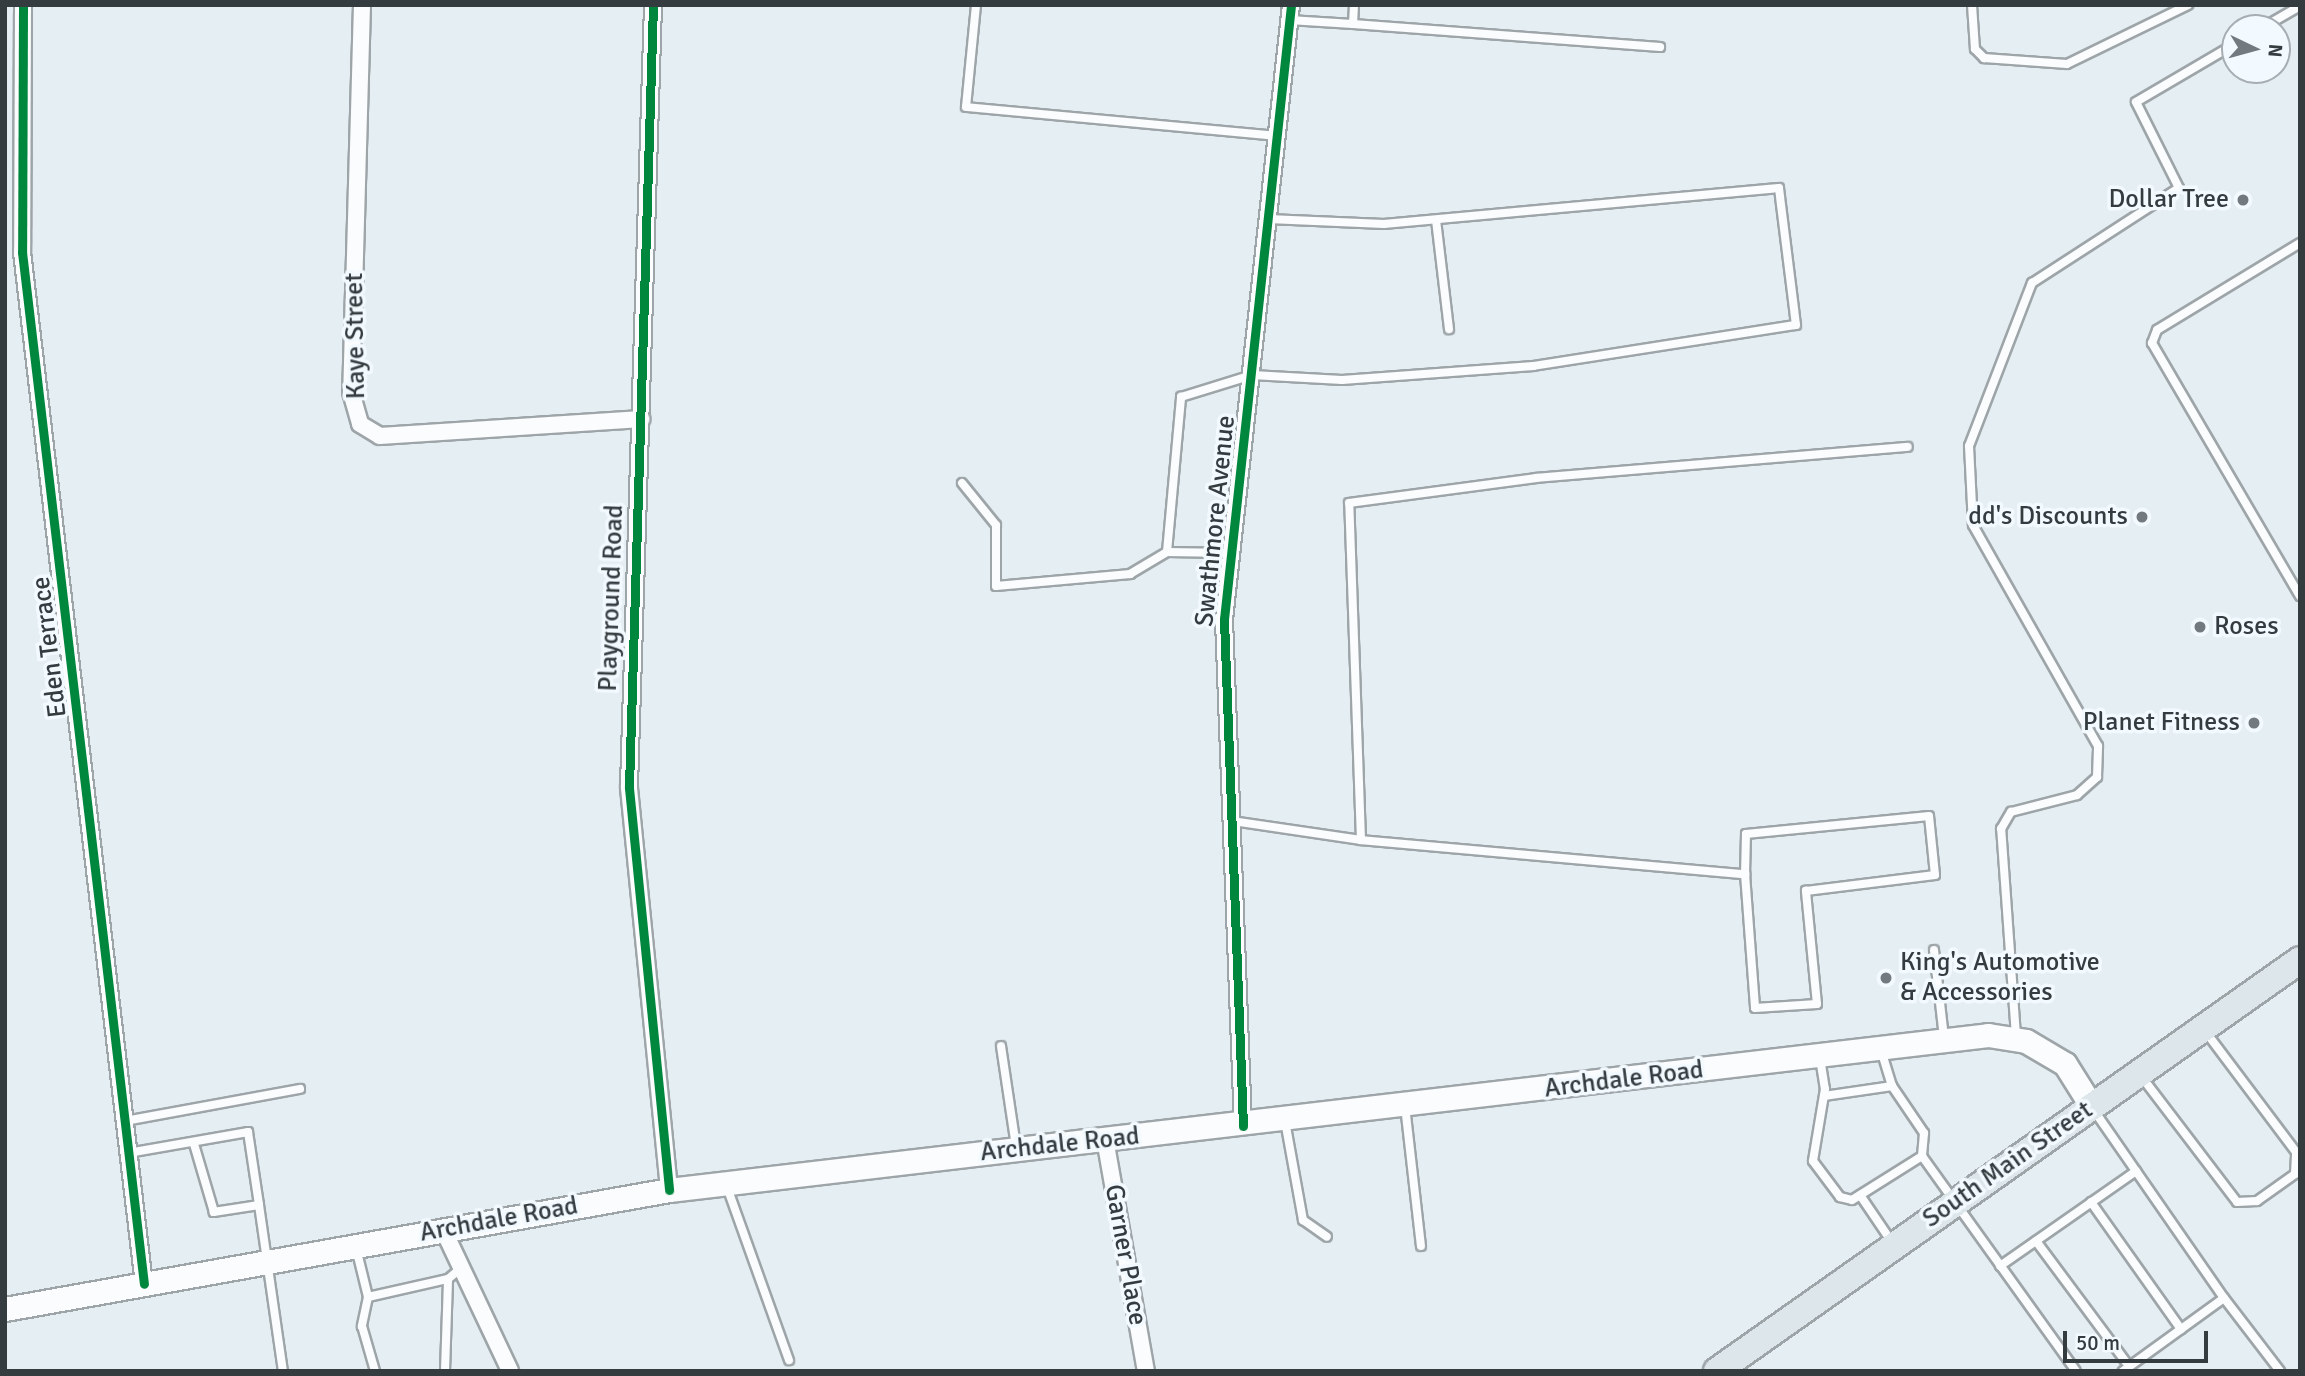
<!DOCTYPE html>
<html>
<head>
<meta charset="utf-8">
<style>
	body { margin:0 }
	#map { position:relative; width:2305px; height:1376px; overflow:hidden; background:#e4eef3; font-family:Signika,sans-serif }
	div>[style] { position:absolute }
	.roads { filter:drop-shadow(2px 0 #9ea5a9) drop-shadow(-2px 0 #9ea5a9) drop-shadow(0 2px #9ea5a9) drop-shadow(0 -2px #9ea5a9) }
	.lane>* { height:8px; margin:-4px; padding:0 4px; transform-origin:4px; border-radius:4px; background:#fbfcfd }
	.street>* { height:16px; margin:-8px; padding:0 8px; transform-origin:8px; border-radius:8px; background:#fbfcfd }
	.secondary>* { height:23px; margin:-11.5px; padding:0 11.5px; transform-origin:11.5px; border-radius:11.5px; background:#fbfcfd }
	.primary>* { height:26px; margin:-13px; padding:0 13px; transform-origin:13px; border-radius:13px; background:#dce6eb }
	.cycleway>* { height:9px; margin:-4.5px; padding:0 4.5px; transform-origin:4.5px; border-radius:4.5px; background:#00873e }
	.dots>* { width:19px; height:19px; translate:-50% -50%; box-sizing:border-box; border:4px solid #f3faff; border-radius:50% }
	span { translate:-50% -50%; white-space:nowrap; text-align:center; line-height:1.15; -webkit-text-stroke:7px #f3faff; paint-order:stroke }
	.poi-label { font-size:26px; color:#353c40 }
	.right { translate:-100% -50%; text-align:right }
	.left { translate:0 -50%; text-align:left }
	.street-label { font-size:26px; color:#353c40 }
	.frame { position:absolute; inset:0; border:7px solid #353c40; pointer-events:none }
	.north { position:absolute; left:2221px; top:14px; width:70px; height:70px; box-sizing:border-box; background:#f3faff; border:2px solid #a7aeb3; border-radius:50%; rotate:95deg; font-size:19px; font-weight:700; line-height:28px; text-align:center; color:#353c40 }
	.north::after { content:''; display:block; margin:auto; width:24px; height:32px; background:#727a7f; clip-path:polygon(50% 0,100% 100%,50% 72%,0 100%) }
	.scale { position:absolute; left:2063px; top:1331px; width:145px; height:32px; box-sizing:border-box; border:4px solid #353c40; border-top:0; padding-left:9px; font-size:21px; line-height:24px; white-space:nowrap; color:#353c40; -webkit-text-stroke:5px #f3faff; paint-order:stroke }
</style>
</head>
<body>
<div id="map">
	<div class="roads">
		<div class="lane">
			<div style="left:976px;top:5px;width:102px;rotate:95.6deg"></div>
			<div style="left:966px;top:107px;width:312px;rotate:5.3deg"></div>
			<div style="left:1972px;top:5px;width:44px;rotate:86.1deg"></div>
			<div style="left:1975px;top:49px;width:13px;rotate:45deg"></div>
			<div style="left:1984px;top:58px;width:83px;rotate:4.1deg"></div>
			<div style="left:2067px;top:64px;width:135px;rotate:-26deg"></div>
			<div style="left:1289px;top:20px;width:64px;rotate:3.6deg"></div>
			<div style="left:1353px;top:24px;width:19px;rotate:-87deg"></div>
			<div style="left:1353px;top:24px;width:308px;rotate:4.3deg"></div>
			<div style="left:2262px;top:28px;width:44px;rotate:-30.1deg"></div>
			<div style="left:1436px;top:220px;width:110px;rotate:83.2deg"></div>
			<div style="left:2300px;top:243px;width:167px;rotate:148.7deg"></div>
			<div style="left:2157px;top:330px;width:14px;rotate:111deg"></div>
			<div style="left:2152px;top:343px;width:293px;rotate:59.7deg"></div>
			<div style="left:962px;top:483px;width:54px;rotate:51deg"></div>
			<div style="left:996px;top:525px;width:61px;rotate:90deg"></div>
			<div style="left:996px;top:586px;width:135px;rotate:-5.1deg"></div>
			<div style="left:1130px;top:574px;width:43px;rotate:-30.7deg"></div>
			<div style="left:1167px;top:552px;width:64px;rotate:0.9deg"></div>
			<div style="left:1167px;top:552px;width:156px;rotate:-84.8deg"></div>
			<div style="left:1181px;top:397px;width:74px;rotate:-17.2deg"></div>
			<div style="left:1252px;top:375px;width:90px;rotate:3.2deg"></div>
			<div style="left:1342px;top:380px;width:192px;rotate:-4.2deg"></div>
			<div style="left:1533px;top:366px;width:266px;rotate:-8.9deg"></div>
			<div style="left:1796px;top:325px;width:138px;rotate:-97.1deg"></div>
			<div style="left:1779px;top:188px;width:397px;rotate:174.8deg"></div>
			<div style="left:1384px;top:224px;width:116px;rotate:-177.5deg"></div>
			<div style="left:1232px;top:821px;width:130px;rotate:8.4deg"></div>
			<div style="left:1361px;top:840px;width:386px;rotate:5.1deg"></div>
			<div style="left:1745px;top:874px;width:134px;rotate:85.7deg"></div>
			<div style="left:1755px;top:1008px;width:62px;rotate:-3.7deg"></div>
			<div style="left:1817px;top:1004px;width:114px;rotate:-95.6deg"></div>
			<div style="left:1806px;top:891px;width:130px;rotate:-7.1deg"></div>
			<div style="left:1935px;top:875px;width:59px;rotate:-95.8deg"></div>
			<div style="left:1929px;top:816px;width:184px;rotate:174.4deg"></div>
			<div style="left:1746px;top:834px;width:40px;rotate:91.4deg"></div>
			<div style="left:1361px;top:840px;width:337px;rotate:-92deg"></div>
			<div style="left:1349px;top:503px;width:189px;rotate:-7.6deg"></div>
			<div style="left:1536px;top:478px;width:373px;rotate:-4.8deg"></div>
			<div style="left:1934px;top:950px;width:89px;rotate:83.5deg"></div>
			<div style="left:2016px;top:1036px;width:208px;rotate:-94.1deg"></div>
			<div style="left:2001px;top:829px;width:20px;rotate:-60deg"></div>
			<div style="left:2011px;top:812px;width:68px;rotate:-14.4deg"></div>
			<div style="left:2077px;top:795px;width:27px;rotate:-42deg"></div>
			<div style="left:2097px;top:777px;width:31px;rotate:-88deg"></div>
			<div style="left:2098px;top:746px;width:254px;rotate:-119.5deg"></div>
			<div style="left:1973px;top:525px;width:79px;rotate:-92.9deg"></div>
			<div style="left:1969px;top:446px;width:175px;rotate:-68.9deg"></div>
			<div style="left:2032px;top:283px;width:175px;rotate:-32.9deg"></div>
			<div style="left:2179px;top:188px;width:96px;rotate:-116.6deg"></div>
			<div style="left:2136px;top:102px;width:115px;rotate:-30.4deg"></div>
			<div style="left:1001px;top:1046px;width:101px;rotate:81.5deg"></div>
			<div style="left:1820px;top:1058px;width:31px;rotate:81deg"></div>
			<div style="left:1825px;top:1089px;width:73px;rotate:99.5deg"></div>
			<div style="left:1813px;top:1161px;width:45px;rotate:53.1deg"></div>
			<div style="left:1840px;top:1197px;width:12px;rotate:14deg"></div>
			<div style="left:1852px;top:1200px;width:83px;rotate:-32.2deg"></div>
			<div style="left:1922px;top:1156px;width:23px;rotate:-85deg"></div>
			<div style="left:1924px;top:1133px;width:57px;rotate:-124.2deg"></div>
			<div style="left:1892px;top:1086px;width:37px;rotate:-107deg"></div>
			<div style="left:2141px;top:1076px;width:158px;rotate:52.7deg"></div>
			<div style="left:2237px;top:1202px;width:20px;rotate:-3deg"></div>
			<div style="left:2257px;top:1201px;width:47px;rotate:-35.4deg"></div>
			<div style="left:2295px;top:1174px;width:22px;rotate:-87deg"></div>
			<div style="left:2296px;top:1152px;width:150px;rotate:-126.9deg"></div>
			<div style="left:1824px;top:1096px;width:69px;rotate:-8.4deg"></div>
			<div style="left:1405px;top:1106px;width:141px;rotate:83.5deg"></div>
			<div style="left:2093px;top:1109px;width:230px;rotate:55.3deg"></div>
			<div style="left:2224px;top:1298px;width:125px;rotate:144.1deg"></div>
			<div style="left:125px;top:1121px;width:178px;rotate:-10.4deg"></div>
			<div style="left:1285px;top:1121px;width:101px;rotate:79.7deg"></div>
			<div style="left:1303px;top:1220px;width:29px;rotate:35deg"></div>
			<div style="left:128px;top:1153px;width:122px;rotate:-9.9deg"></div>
			<div style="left:248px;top:1132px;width:74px;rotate:81.4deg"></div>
			<div style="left:259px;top:1205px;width:46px;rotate:171.2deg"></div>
			<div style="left:214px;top:1212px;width:71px;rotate:-106.4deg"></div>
			<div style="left:1922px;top:1156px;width:264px;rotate:54.4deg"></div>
			<div style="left:727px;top:1187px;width:184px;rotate:70.3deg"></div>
			<div style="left:1860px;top:1195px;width:57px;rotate:55.8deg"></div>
			<div style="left:2091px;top:1202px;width:156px;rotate:54.7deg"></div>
			<div style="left:259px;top:1205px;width:168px;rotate:81.8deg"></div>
			<div style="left:2036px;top:1241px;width:156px;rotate:53.4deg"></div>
			<div style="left:356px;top:1248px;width:50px;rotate:76.2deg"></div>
			<div style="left:368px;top:1297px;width:82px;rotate:-12.7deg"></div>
			<div style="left:448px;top:1279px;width:17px;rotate:-40deg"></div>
			<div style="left:2000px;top:1266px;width:166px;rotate:-34.9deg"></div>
			<div style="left:368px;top:1297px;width:30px;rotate:102deg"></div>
			<div style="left:362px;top:1326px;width:47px;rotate:73.9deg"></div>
			<div style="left:2224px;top:1298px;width:92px;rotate:52.5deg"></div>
			<div style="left:445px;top:1371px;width:92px;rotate:-88.1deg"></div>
		</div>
		<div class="street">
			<div style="left:23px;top:5px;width:247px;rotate:90.2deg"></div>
			<div style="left:22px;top:252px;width:1039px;rotate:83.26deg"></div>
			<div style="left:362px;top:5px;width:387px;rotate:91.6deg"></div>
			<div style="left:351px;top:392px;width:33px;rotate:74deg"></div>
			<div style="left:360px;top:424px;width:23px;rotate:31deg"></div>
			<div style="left:380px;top:436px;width:262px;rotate:-3.7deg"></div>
			<div style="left:653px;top:5px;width:783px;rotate:91.76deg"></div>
			<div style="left:629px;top:788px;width:404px;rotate:84.3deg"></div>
			<div style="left:1243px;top:1126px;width:507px;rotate:-92.15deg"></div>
			<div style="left:1224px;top:619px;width:618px;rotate:-83.77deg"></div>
			<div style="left:1105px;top:1139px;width:236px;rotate:80deg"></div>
			<div style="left:443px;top:1229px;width:157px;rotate:64.7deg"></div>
		</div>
		<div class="secondary">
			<div style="left:5px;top:1309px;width:675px;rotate:-10.16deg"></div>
			<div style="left:669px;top:1190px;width:1328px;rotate:-6.7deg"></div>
			<div style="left:1988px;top:1035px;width:38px;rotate:9deg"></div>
			<div style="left:2026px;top:1041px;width:45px;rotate:30.5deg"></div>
			<div style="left:2065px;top:1064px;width:51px;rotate:57.9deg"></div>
		</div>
		<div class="primary">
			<div style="left:1717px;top:1371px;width:713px;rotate:-35.18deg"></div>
		</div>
	</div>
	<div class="cycleway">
		<div style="left:23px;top:5px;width:247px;rotate:90.2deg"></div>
		<div style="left:22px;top:252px;width:1039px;rotate:83.26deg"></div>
		<div style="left:653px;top:5px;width:783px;rotate:91.76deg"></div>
		<div style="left:629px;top:788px;width:404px;rotate:84.3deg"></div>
		<div style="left:1243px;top:1126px;width:507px;rotate:-92.15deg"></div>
		<div style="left:1224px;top:619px;width:618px;rotate:-83.77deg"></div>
	</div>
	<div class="dots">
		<div style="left:2243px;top:200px;background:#727a7f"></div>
		<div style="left:2142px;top:517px;background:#727a7f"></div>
		<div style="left:2200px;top:627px;background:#727a7f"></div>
		<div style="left:2254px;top:723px;background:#727a7f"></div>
		<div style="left:1886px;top:978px;background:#727a7f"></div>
	</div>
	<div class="poi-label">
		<span class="right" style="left:2229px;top:200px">Dollar Tree</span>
		<span class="right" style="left:2128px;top:517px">dd's Discounts</span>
		<span class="left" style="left:2214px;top:627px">Roses</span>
		<span class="right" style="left:2240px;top:723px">Planet Fitness</span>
		<span class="left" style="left:1900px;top:978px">King's Automotive<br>&amp; Accessories</span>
	</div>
	<div class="street-label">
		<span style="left:356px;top:336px;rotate:-91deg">Kaye Street</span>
		<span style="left:1216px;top:521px;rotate:-84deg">Swathmore Avenue</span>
		<span style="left:612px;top:598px;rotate:-88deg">Playground Road</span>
		<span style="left:50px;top:647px;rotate:-97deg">Eden Terrace</span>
		<span style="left:1624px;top:1080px;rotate:-7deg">Archdale Road</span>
		<span style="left:1060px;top:1145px;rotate:-6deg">Archdale Road</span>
		<span style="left:2008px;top:1165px;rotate:-35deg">South Main Street</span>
		<span style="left:499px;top:1220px;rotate:-10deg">Archdale Road</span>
		<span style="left:1125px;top:1255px;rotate:80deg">Garner Place</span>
	</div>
	<div class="frame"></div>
	<div class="north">N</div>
	<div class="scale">50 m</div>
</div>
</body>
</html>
